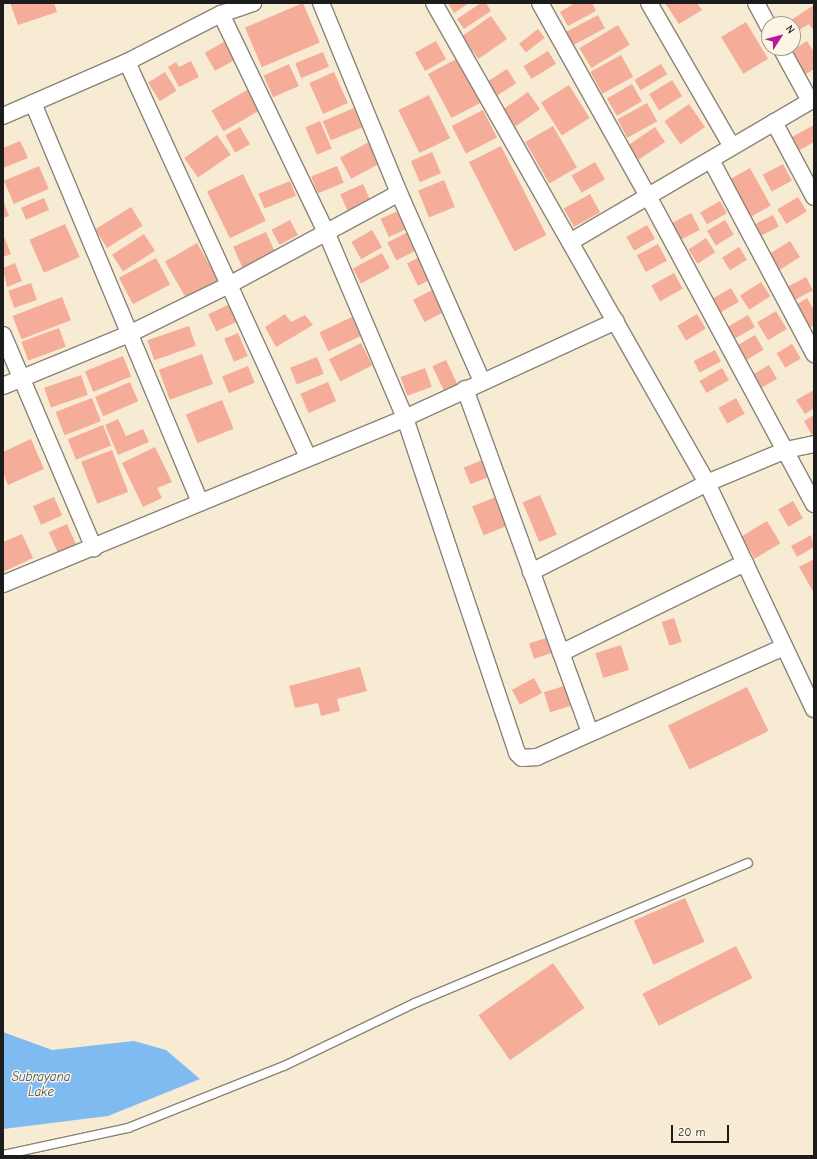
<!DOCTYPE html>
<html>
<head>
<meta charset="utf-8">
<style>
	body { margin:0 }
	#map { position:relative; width:817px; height:1159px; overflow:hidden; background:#f7ebd3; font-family:"Comic Neue",sans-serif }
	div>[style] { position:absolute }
	.water>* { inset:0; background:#7fbaf1 }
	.building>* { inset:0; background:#f5ad99; transform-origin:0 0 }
	.roads { filter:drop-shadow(1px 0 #8a8478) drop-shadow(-1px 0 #8a8478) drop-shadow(0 1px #8a8478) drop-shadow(0 -1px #8a8478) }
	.service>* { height:8px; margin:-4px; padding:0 4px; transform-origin:4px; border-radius:4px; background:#fff }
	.minor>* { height:16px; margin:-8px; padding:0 8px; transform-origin:8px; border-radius:8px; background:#fff }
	span { translate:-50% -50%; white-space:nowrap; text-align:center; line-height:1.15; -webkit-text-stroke:3px #fcf5e5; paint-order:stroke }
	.water-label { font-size:13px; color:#3f5367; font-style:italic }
	.frame { position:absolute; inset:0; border:4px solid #1c1c1c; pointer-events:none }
	.north { position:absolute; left:761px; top:16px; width:40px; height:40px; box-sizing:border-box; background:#fcf5e5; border:1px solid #a29e95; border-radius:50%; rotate:54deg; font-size:11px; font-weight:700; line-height:16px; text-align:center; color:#1c1c1c }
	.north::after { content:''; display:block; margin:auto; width:14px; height:18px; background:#b5179e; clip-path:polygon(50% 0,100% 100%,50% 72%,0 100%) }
	.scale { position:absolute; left:671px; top:1125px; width:58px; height:18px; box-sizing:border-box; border:2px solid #1c1c1c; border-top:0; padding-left:5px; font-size:12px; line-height:14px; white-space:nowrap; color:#1c1c1c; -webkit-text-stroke:3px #fcf5e5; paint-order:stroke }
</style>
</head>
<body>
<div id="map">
	<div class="water">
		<div style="clip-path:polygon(3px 1032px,52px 1050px,134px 1041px,166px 1050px,200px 1079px,108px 1116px,3px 1129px)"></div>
	</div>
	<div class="building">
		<div style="clip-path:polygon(10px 3px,54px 3px,57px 12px,18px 25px)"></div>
		<div style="left:303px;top:3px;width:43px;height:63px;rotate:67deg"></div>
		<div style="clip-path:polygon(448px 3px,469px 3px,454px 13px)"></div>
		<div style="clip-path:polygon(481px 3px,486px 3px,491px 11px,464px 29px,457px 19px)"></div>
		<div style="clip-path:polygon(575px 3px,592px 3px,596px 11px,568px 26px,560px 12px)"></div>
		<div style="clip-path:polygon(665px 3px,697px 3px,702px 10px,679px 24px)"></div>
		<div style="clip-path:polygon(814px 5px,814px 31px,809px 24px,793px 34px,793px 24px,785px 24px)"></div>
		<div style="left:598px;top:15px;width:15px;height:37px;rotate:62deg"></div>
		<div style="left:491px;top:16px;width:28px;height:35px;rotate:55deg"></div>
		<div style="left:746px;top:22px;width:43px;height:29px;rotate:59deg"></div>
		<div style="left:618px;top:25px;width:23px;height:45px;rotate:59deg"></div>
		<div style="left:538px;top:29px;width:11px;height:24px;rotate:52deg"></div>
		<div style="left:436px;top:41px;width:21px;height:24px;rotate:61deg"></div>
		<div style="clip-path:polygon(807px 41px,814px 52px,814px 69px,803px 76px,788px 53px)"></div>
		<div style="left:224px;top:42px;width:21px;height:22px;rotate:61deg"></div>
		<div style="left:548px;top:51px;width:15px;height:29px;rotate:58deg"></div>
		<div style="left:323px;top:52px;width:16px;height:30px;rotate:68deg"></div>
		<div style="left:621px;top:55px;width:25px;height:35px;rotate:61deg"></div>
		<div style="left:458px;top:58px;width:50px;height:34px;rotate:62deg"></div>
		<div style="clip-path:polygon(191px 61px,199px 77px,179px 87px,168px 67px,176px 62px,179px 67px)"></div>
		<div style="left:289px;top:64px;width:24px;height:28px;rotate:66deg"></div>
		<div style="left:661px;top:64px;width:12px;height:31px;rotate:59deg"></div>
		<div style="left:507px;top:69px;width:17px;height:25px;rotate:57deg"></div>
		<div style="left:165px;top:72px;width:22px;height:20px;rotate:58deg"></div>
		<div style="left:334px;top:72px;width:34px;height:27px;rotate:66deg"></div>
		<div style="left:672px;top:80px;width:19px;height:27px;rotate:58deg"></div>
		<div style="left:632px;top:84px;width:20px;height:29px;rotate:60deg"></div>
		<div style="left:569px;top:85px;width:39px;height:33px;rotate:58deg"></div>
		<div style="left:247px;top:90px;width:24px;height:41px;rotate:60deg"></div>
		<div style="left:528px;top:92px;width:21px;height:30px;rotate:55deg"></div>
		<div style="left:429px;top:95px;width:48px;height:34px;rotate:64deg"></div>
		<div style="left:647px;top:103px;width:21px;height:34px;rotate:61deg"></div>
		<div style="left:689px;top:104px;width:28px;height:30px;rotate:55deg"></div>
		<div style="left:354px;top:108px;width:21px;height:34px;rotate:67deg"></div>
		<div style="left:483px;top:110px;width:31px;height:35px;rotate:63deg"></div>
		<div style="left:320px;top:121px;width:30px;height:16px;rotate:67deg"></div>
		<div style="clip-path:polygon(814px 125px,814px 142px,798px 151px,790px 138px)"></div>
		<div style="left:553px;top:126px;width:48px;height:32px;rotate:60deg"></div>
		<div style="left:240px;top:127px;width:20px;height:17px;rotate:60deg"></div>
		<div style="left:655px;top:127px;width:18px;height:32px;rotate:56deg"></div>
		<div style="left:217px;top:135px;width:24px;height:40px;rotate:55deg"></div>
		<div style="clip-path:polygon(20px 141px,28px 158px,3px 168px,3px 148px)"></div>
		<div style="left:369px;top:142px;width:24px;height:33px;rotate:62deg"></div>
		<div style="left:501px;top:146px;width:100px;height:36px;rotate:63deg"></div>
		<div style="left:432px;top:152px;width:23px;height:23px;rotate:67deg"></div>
		<div style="left:595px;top:162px;width:20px;height:27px;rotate:60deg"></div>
		<div style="left:783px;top:164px;width:19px;height:23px;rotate:62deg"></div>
		<div style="left:39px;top:166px;width:25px;height:38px;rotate:67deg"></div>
		<div style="left:337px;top:166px;width:18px;height:28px;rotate:68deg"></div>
		<div style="left:750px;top:168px;width:43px;height:24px;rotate:61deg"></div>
		<div style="left:243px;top:174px;width:52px;height:40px;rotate:64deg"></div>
		<div style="left:444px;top:180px;width:29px;height:28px;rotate:68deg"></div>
		<div style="left:290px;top:181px;width:16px;height:34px;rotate:68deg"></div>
		<div style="left:363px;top:184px;width:22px;height:25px;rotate:66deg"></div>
		<div style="left:590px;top:194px;width:21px;height:30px;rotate:61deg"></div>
		<div style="left:798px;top:197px;width:17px;height:24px;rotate:59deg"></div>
		<div style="left:44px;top:198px;width:13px;height:25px;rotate:67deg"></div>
		<div style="clip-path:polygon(3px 200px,9px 216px,3px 218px)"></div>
		<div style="left:720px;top:201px;width:14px;height:23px;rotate:60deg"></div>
		<div style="left:131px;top:207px;width:22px;height:42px;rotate:58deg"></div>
		<div style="left:398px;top:211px;width:20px;height:19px;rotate:66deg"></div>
		<div style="left:691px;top:213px;width:19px;height:23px;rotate:62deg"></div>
		<div style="left:773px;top:215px;width:13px;height:23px;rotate:63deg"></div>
		<div style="left:290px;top:220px;width:17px;height:21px;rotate:62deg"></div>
		<div style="left:725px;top:220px;width:17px;height:21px;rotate:59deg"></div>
		<div style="left:65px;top:224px;width:36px;height:39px;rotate:66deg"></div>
		<div style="left:647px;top:225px;width:16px;height:24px;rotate:60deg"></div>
		<div style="left:414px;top:229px;width:20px;height:30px;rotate:63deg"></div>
		<div style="left:372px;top:230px;width:20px;height:24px;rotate:60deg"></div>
		<div style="left:266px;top:232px;width:24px;height:36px;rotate:66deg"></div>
		<div style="clip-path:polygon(3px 234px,11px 254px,3px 257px)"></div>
		<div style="left:144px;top:234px;width:20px;height:38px;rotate:57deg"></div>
		<div style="left:706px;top:238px;width:17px;height:21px;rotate:57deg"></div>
		<div style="left:790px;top:241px;width:19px;height:26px;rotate:58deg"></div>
		<div style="left:197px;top:243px;width:43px;height:37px;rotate:60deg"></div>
		<div style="left:658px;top:244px;width:19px;height:24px;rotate:62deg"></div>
		<div style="left:739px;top:247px;width:15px;height:20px;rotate:58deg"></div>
		<div style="left:382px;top:253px;width:17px;height:33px;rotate:62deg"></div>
		<div style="left:424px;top:255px;width:25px;height:19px;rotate:64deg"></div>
		<div style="left:156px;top:258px;width:30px;height:42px;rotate:62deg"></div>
		<div style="clip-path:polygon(15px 263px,22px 281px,7px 287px,3px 268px)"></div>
		<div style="left:674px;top:273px;width:18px;height:26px;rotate:61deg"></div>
		<div style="left:806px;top:277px;width:15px;height:27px;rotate:62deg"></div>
		<div style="left:761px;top:282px;width:17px;height:25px;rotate:57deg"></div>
		<div style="left:31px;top:283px;width:18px;height:24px;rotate:71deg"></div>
		<div style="left:438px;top:287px;width:25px;height:28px;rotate:63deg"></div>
		<div style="left:731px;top:288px;width:16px;height:26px;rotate:60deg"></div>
		<div style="left:62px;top:297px;width:25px;height:53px;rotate:69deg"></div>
		<div style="clip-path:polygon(807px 298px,814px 310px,814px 325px,807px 329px,794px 306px)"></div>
		<div style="left:230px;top:304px;width:19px;height:24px;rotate:65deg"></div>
		<div style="left:776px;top:311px;width:21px;height:22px;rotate:59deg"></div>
		<div style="clip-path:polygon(285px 314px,291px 322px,305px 315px,313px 325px,276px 347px,265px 327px)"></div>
		<div style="left:697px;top:314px;width:17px;height:23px;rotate:59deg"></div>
		<div style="left:748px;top:315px;width:14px;height:28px;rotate:60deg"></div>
		<div style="left:352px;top:317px;width:21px;height:36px;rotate:65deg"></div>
		<div style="left:189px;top:326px;width:21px;height:44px;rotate:71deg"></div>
		<div style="left:59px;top:328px;width:20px;height:40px;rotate:70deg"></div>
		<div style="left:238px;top:333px;width:25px;height:15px;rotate:67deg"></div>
		<div style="left:755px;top:335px;width:17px;height:23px;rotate:59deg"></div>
		<div style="left:361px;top:343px;width:25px;height:36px;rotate:63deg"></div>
		<div style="left:792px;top:344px;width:17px;height:18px;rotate:59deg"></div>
		<div style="left:715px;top:350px;width:13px;height:24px;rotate:63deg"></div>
		<div style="left:202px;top:354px;width:32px;height:46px;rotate:70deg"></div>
		<div style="left:123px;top:356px;width:22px;height:41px;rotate:68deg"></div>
		<div style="left:317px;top:357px;width:18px;height:29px;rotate:68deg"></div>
		<div style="left:446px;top:360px;width:29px;height:15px;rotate:65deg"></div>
		<div style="left:769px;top:365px;width:16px;height:22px;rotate:60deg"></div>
		<div style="left:248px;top:366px;width:18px;height:28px;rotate:68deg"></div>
		<div style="left:425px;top:368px;width:20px;height:26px;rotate:70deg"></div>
		<div style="left:722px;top:368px;width:14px;height:26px;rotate:60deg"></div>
		<div style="left:81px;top:375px;width:21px;height:39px;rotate:71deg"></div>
		<div style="left:130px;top:382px;width:21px;height:38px;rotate:67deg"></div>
		<div style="left:328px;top:382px;width:21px;height:30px;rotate:67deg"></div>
		<div style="clip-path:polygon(814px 390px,814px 408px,805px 414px,796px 400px)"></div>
		<div style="left:92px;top:398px;width:25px;height:39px;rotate:69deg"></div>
		<div style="left:736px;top:398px;width:18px;height:20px;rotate:61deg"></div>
		<div style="left:222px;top:400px;width:31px;height:39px;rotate:68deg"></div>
		<div style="clip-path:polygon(814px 415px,814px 434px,812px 435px,804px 421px)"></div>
		<div style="clip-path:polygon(118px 419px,126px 436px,143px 429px,149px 442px,118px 455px,105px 425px)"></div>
		<div style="left:103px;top:425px;width:22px;height:38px;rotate:68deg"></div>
		<div style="clip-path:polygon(31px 439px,44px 469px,8px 485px,3px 472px,3px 452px)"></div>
		<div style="clip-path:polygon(155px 447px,172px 482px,157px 488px,162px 498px,143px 507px,122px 463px)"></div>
		<div style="left:112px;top:450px;width:45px;height:33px;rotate:69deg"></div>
		<div style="left:485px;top:459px;width:18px;height:23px;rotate:68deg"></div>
		<div style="left:540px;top:495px;width:43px;height:19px;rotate:67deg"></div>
		<div style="left:498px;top:496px;width:31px;height:28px;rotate:68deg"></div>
		<div style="left:54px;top:497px;width:20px;height:23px;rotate:66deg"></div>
		<div style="left:793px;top:501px;width:20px;height:17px;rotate:60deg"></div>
		<div style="left:767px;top:521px;width:26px;height:30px;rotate:59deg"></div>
		<div style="left:67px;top:524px;width:27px;height:20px;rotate:66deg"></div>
		<div style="clip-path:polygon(22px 534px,33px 558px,3px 572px,3px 542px)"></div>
		<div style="clip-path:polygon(811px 535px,814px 547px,797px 557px,791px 546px)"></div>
		<div style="clip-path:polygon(814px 559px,814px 593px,799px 567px)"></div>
		<div style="left:674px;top:618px;width:25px;height:13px;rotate:72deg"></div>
		<div style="left:549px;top:637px;width:16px;height:21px;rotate:72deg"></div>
		<div style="left:621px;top:645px;width:26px;height:27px;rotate:72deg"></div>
		<div style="clip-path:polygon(360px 667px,367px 691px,337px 699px,340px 711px,321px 716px,318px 703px,295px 708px,289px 686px)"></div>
		<div style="left:534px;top:678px;width:17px;height:25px;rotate:62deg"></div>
		<div style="left:564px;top:686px;width:21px;height:21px;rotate:73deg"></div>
		<div style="left:747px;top:687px;width:49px;height:88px;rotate:64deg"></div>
		<div style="left:685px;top:898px;width:48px;height:56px;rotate:66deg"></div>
		<div style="left:736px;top:946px;width:36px;height:105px;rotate:63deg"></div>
		<div style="left:553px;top:963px;width:55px;height:91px;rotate:55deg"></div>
	</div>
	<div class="roads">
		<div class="service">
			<div style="left:3px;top:1155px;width:128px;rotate:-12.2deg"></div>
			<div style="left:128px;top:1128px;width:168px;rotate:-21.7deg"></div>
			<div style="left:284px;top:1066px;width:145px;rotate:-25.7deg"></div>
			<div style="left:415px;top:1003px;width:361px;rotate:-22.8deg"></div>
		</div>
		<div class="minor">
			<div style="left:434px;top:3px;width:552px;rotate:60.37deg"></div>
			<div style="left:707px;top:483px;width:86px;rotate:-22.7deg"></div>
			<div style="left:786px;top:450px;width:29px;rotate:-12deg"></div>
			<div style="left:540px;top:3px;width:221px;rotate:60.8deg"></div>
			<div style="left:648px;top:196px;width:350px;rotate:61.7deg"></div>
			<div style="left:649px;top:3px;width:166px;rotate:60deg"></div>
			<div style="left:756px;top:3px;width:27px;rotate:62deg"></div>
			<div style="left:221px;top:14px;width:244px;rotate:64.3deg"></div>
			<div style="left:327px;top:234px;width:200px;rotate:67deg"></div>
			<div style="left:405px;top:418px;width:353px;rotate:71.5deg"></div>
			<div style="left:517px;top:753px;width:7px;rotate:45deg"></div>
			<div style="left:522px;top:758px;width:15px;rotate:-4deg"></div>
			<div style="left:537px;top:757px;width:270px;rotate:-24deg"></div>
			<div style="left:781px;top:48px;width:60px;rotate:61.3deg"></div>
			<div style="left:127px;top:62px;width:434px;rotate:65.4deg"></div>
			<div style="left:33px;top:103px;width:433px;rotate:67.3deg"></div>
			<div style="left:3px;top:116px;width:135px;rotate:-23.5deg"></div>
			<div style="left:127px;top:62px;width:106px;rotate:-27.1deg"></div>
			<div style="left:221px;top:14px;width:34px;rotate:-19deg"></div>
			<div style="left:774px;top:122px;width:85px;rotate:61.9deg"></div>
			<div style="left:711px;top:160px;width:220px;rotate:62deg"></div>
			<div style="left:399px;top:193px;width:206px;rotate:66.2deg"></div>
			<div style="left:570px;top:242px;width:283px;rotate:-30.4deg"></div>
			<div style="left:3px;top:335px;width:232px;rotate:66.9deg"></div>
			<div style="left:3px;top:386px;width:136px;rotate:-22.4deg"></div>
			<div style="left:129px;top:334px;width:111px;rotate:-26.1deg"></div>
			<div style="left:229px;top:285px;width:193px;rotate:-28.4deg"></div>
			<div style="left:399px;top:193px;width:205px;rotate:-112.3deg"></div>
			<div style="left:465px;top:389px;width:366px;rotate:70deg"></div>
			<div style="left:531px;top:572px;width:197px;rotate:-26.8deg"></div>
			<div style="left:707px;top:483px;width:250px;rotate:64.7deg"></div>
			<div style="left:3px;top:584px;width:435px;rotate:-22.4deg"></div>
			<div style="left:405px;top:418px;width:232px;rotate:-24.7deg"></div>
			<div style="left:561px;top:653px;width:205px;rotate:-26.1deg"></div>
		</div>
	</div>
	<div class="water-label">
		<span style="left:41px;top:1085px">Subrayana<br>Lake</span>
	</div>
	<div class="frame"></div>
	<div class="north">N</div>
	<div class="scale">20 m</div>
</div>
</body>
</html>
